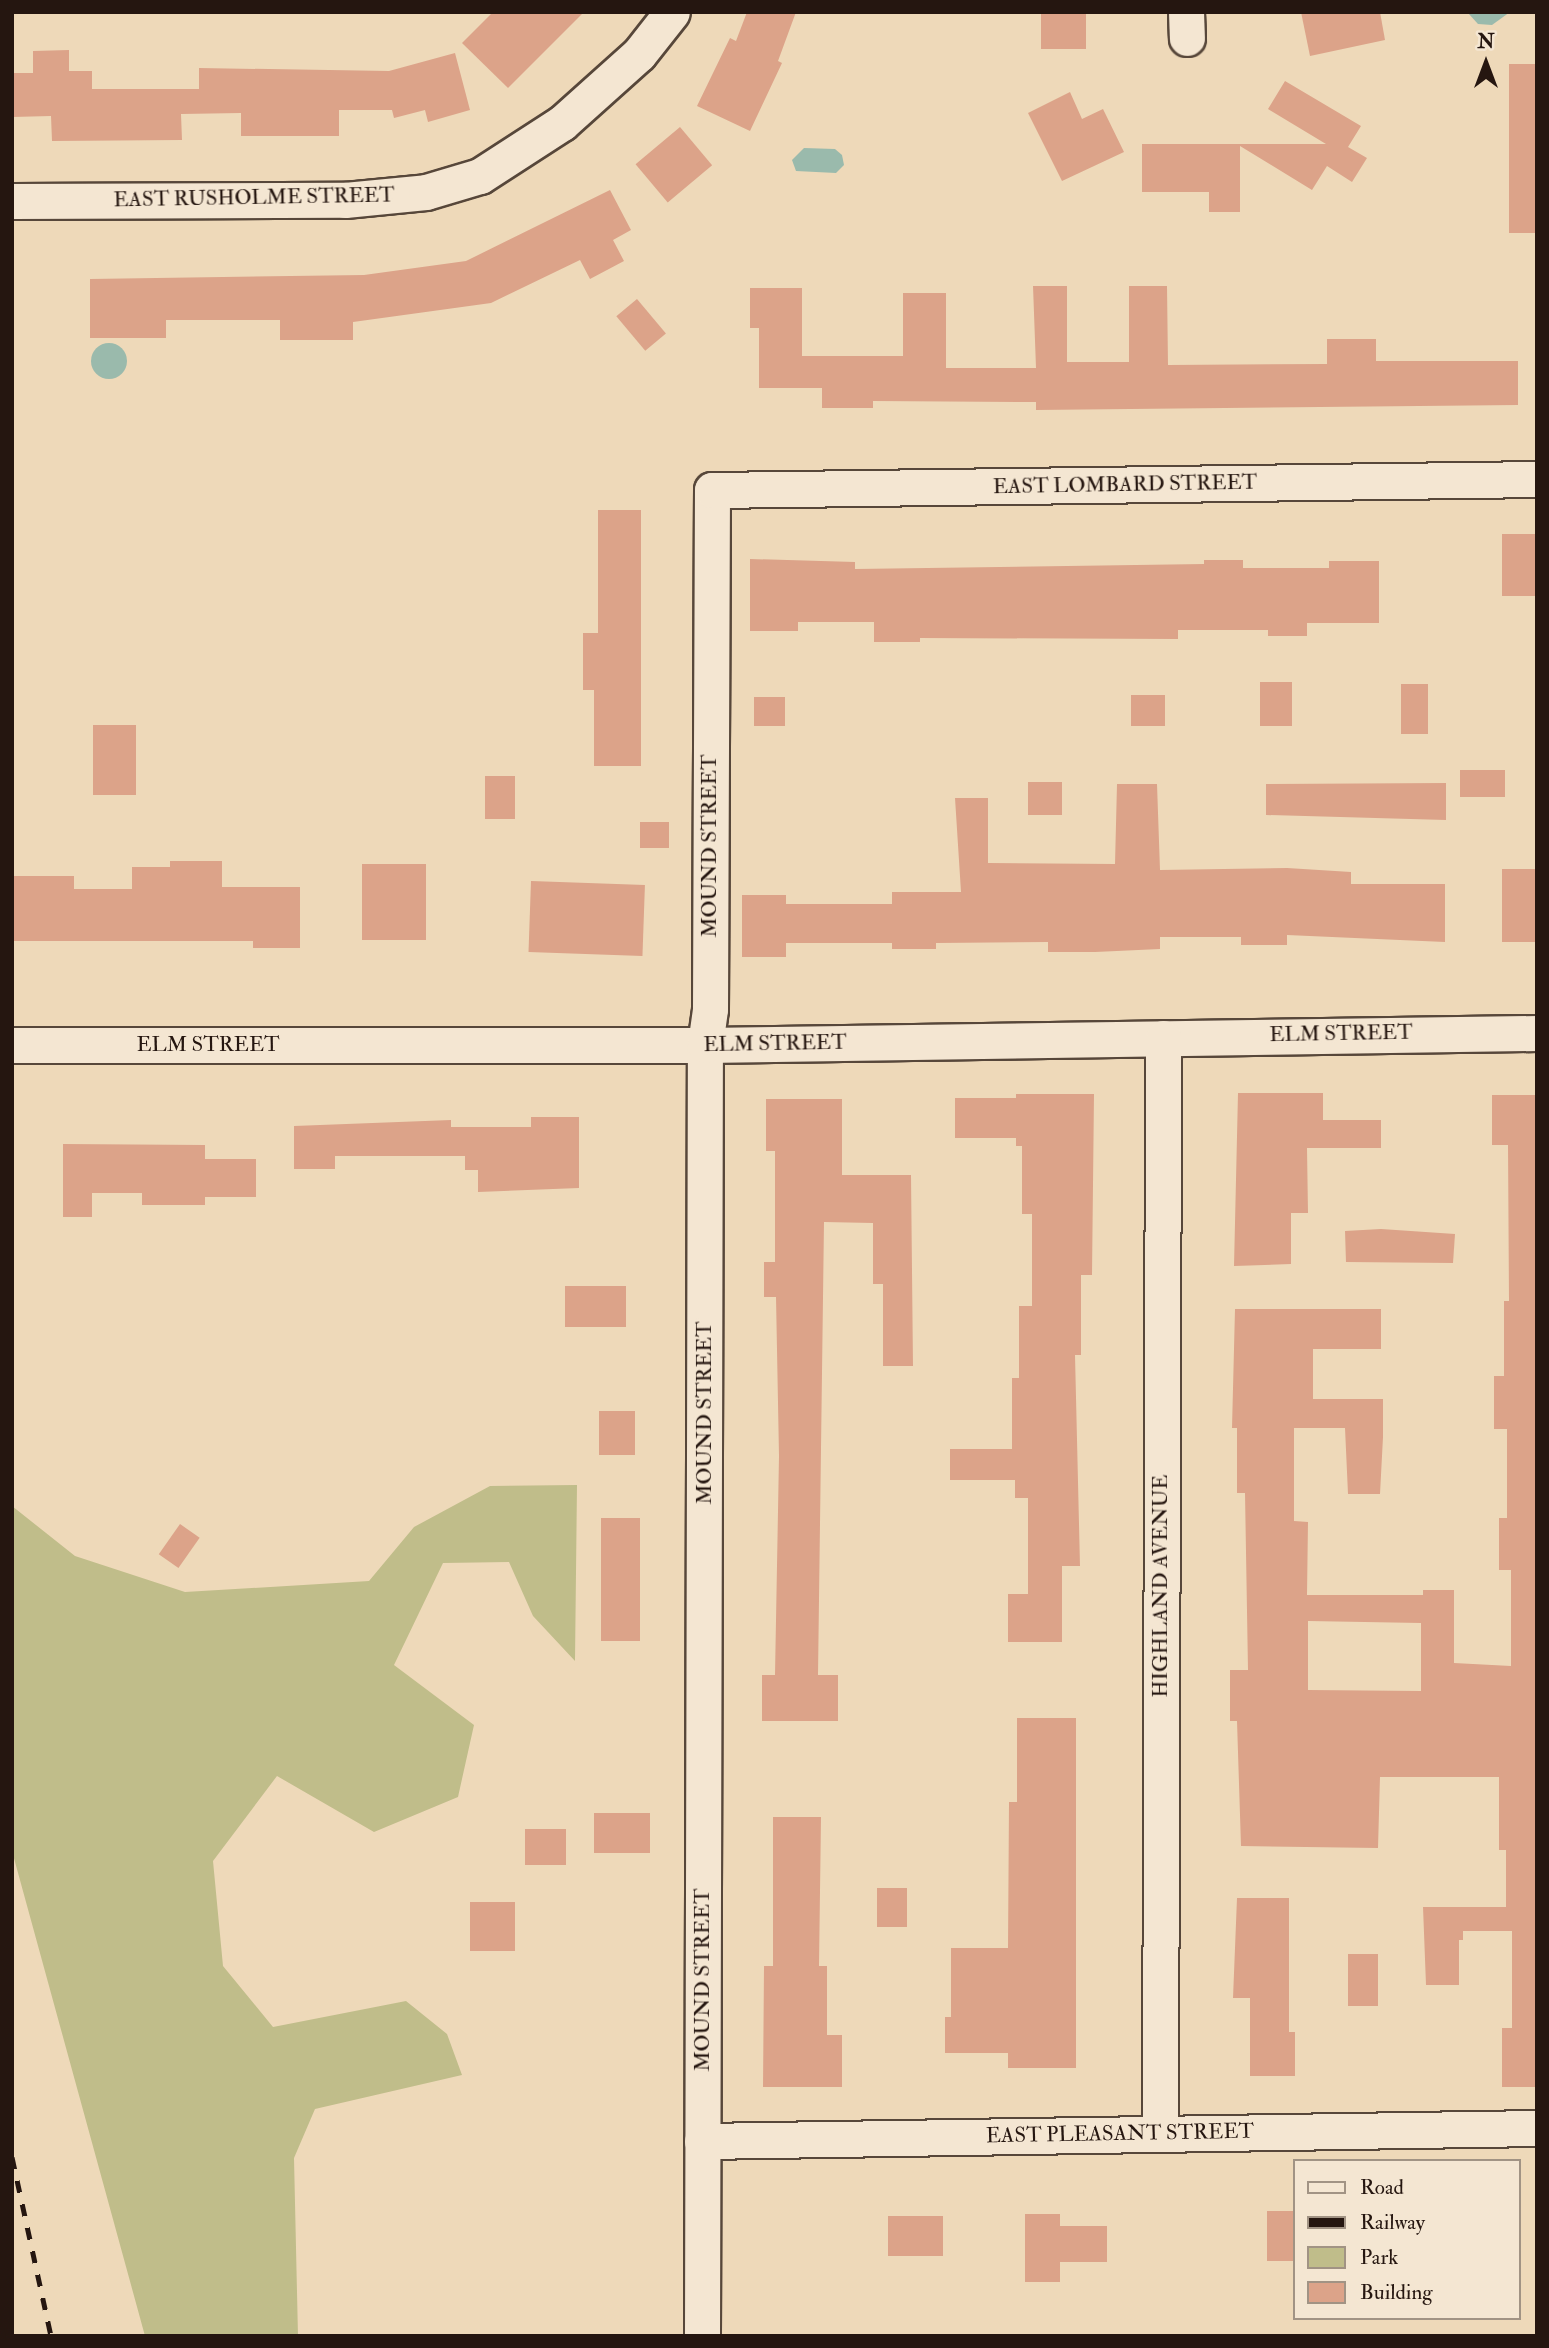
<!DOCTYPE html>
<html>
<head>
<meta charset="utf-8">
<style>
	body { margin:0 }
	#map { position:relative; width:1549px; height:2348px; overflow:hidden; background:#eed9b9; font-family:"IM FELL Double Pica",serif }
	div>[style] { position:absolute }
	.green>* { inset:0; background:#c0bd8a }
	.water>* { inset:0; background:#9abaac }
	.round { border-radius:50% }
	.building>* { inset:0; background:#dca389; transform-origin:0 0 }
	.roads { filter:drop-shadow(2px 0 #57473a) drop-shadow(-2px 0 #57473a) drop-shadow(0 2px #57473a) drop-shadow(0 -2px #57473a) }
	.minor>* { height:35px; margin:-17.5px; padding:0 17.5px; transform-origin:17.5px; border-radius:17.5px; background:#f4e6d2 }
	.rail>* { height:5px; margin-top:-2.5px; transform-origin:0; background:repeating-linear-gradient(90deg,#251610 0 12px,transparent 0 24px) }
	span { translate:-50% -50%; white-space:nowrap; text-align:center; line-height:1.15; -webkit-text-stroke:5px #f4e6d2; paint-order:stroke }
	.street-label { font-size:21px; color:#251610 }
	.frame { position:absolute; inset:0; border:14px solid #251610; pointer-events:none }
	.legend { position:absolute; left:1293px; top:2159px; width:228px; height:161px; box-sizing:border-box; background:#f4e6d2; border:2px solid #a19384; margin:0; padding:9px 12px; list-style:none; font-size:21px; color:#251610 }
	.legend li { display:flex; align-items:center; gap:14px; height:35px }
	.legend b { width:35px; border:2px solid #a19384 }
	.north { position:absolute; left:1451px; top:28px; width:70px; height:70px; -webkit-text-stroke:5px #f4e6d2; paint-order:stroke; rotate:0deg; font-size:19px; font-weight:700; line-height:28px; text-align:center; color:#251610 }
	.north::after { content:''; display:block; margin:auto; width:24px; height:32px; background:#251610; clip-path:polygon(50% 0,100% 100%,50% 72%,0 100%) }
</style>
</head>
<body>
<div id="map">
	<div class="green">
		<div style="clip-path:polygon(577px 1485px,575px 1661px,533px 1616px,509px 1562px,443px 1563px,394px 1665px,474px 1725px,458px 1797px,374px 1832px,277px 1776px,213px 1861px,223px 1966px,273px 2027px,406px 2001px,447px 2034px,462px 2075px,315px 2109px,294px 2158px,298px 2336px,145px 2336px,12px 1851px,12px 1506px,75px 1556px,185px 1592px,369px 1581px,414px 1527px,490px 1486px)"></div>
	</div>
	<div class="water">
		<div style="clip-path:polygon(1510px 12px,1492px 25px,1478px 24px,1468px 13px)"></div>
		<div style="clip-path:polygon(804px 148px,835px 149px,842px 155px,844px 165px,836px 173px,796px 171px,792px 160px)"></div>
		<div class="round" style="left:91px;top:343px;width:36px;height:36px"></div>
	</div>
	<div class="building">
		<div style="clip-path:polygon(493px 12px,584px 12px,508px 88px,462px 43px)"></div>
		<div style="clip-path:polygon(747px 12px,796px 12px,778px 61px,782px 63px,750px 131px,697px 106px,730px 38px,736px 41px)"></div>
		<div style="left:1041px;top:12px;width:45px;height:37px"></div>
		<div style="clip-path:polygon(1301px 12px,1380px 12px,1385px 40px,1310px 56px)"></div>
		<div style="clip-path:polygon(69px 50px,69px 71px,92px 71px,92px 89px,199px 89px,199px 68px,389px 71px,455px 53px,470px 110px,428px 122px,425px 110px,394px 118px,392px 110px,339px 110px,339px 136px,241px 136px,241px 113px,181px 114px,182px 140px,52px 141px,51px 116px,12px 117px,12px 73px,33px 73px,33px 51px)"></div>
		<div style="left:1509px;top:64px;width:28px;height:169px"></div>
		<div style="clip-path:polygon(1285px 81px,1361px 126px,1348px 147px,1367px 158px,1352px 182px,1327px 166px,1312px 190px,1240px 146px,1240px 212px,1209px 212px,1209px 192px,1142px 192px,1142px 144px,1326px 144px,1268px 109px)"></div>
		<div style="clip-path:polygon(1070px 92px,1082px 119px,1103px 109px,1124px 152px,1062px 181px,1028px 113px)"></div>
		<div style="left:680px;top:127px;width:50px;height:58px;rotate:50deg"></div>
		<div style="clip-path:polygon(610px 190px,631px 230px,613px 240px,624px 261px,590px 279px,580px 260px,491px 303px,353px 322px,353px 340px,280px 340px,280px 320px,166px 320px,166px 338px,90px 338px,90px 279px,364px 275px,466px 261px)"></div>
		<div style="clip-path:polygon(1033px 286px,1067px 286px,1067px 362px,1129px 362px,1129px 286px,1167px 286px,1168px 365px,1327px 364px,1327px 339px,1376px 339px,1376px 361px,1518px 361px,1518px 405px,1036px 410px,1036px 402px,873px 401px,873px 408px,822px 408px,822px 388px,759px 388px,759px 328px,750px 328px,750px 288px,802px 288px,802px 356px,903px 356px,903px 293px,946px 293px,946px 368px,1036px 368px)"></div>
		<div style="left:637px;top:299px;width:45px;height:27px;rotate:50deg"></div>
		<div style="clip-path:polygon(598px 510px,641px 510px,641px 766px,594px 766px,594px 690px,583px 690px,583px 633px,598px 633px)"></div>
		<div style="left:1502px;top:534px;width:35px;height:62px"></div>
		<div style="clip-path:polygon(750px 559px,855px 562px,855px 569px,1204px 564px,1204px 560px,1243px 560px,1243px 568px,1329px 568px,1329px 561px,1379px 561px,1379px 623px,1307px 623px,1307px 636px,1268px 636px,1268px 630px,1178px 630px,1178px 639px,920px 638px,920px 642px,874px 642px,874px 622px,798px 622px,798px 631px,750px 631px)"></div>
		<div style="left:1260px;top:682px;width:32px;height:44px"></div>
		<div style="left:1401px;top:684px;width:27px;height:50px"></div>
		<div style="left:1131px;top:695px;width:34px;height:31px"></div>
		<div style="left:754px;top:697px;width:31px;height:29px"></div>
		<div style="left:93px;top:725px;width:43px;height:70px"></div>
		<div style="left:1460px;top:770px;width:45px;height:27px"></div>
		<div style="left:485px;top:776px;width:30px;height:43px"></div>
		<div style="left:1028px;top:782px;width:34px;height:33px"></div>
		<div style="clip-path:polygon(1446px 783px,1446px 820px,1266px 815px,1266px 784px)"></div>
		<div style="clip-path:polygon(1117px 784px,1157px 784px,1160px 870px,1287px 868px,1351px 872px,1351px 884px,1445px 884px,1445px 942px,1287px 935px,1287px 945px,1241px 945px,1241px 937px,1160px 937px,1160px 949px,1095px 952px,1048px 952px,1048px 942px,936px 943px,936px 949px,892px 949px,892px 943px,786px 943px,786px 957px,742px 957px,742px 895px,786px 895px,786px 904px,892px 904px,892px 892px,961px 892px,955px 798px,988px 798px,988px 863px,1115px 864px)"></div>
		<div style="left:640px;top:822px;width:29px;height:26px"></div>
		<div style="clip-path:polygon(170px 861px,222px 861px,222px 887px,300px 887px,300px 948px,253px 948px,253px 941px,12px 941px,12px 876px,74px 876px,74px 889px,132px 889px,132px 867px,170px 867px)"></div>
		<div style="left:362px;top:864px;width:64px;height:76px"></div>
		<div style="left:1502px;top:869px;width:35px;height:73px"></div>
		<div style="left:531px;top:881px;width:114px;height:71px;rotate:2deg"></div>
		<div style="clip-path:polygon(1238px 1093px,1323px 1093px,1323px 1120px,1381px 1120px,1381px 1148px,1307px 1148px,1308px 1213px,1291px 1213px,1291px 1264px,1234px 1266px)"></div>
		<div style="clip-path:polygon(1016px 1094px,1094px 1094px,1092px 1275px,1081px 1275px,1081px 1355px,1075px 1355px,1080px 1566px,1062px 1566px,1062px 1642px,1008px 1642px,1008px 1594px,1028px 1594px,1028px 1498px,1015px 1498px,1015px 1480px,950px 1480px,950px 1449px,1012px 1449px,1012px 1378px,1019px 1378px,1019px 1306px,1032px 1306px,1032px 1214px,1022px 1214px,1022px 1146px,1016px 1146px,1016px 1138px,955px 1138px,955px 1098px,1016px 1098px)"></div>
		<div style="clip-path:polygon(evenodd,1492px 1095px,1537px 1095px,1537px 2087px,1502px 2087px,1502px 2028px,1512px 2028px,1512px 1931px,1463px 1931px,1463px 1940px,1459px 1940px,1459px 1985px,1426px 1985px,1423px 1907px,1506px 1907px,1506px 1850px,1499px 1850px,1499px 1777px,1380px 1777px,1378px 1848px,1241px 1846px,1237px 1721px,1230px 1721px,1230px 1670px,1248px 1670px,1245px 1493px,1237px 1493px,1237px 1428px,1232px 1428px,1235px 1309px,1381px 1309px,1381px 1349px,1313px 1349px,1313px 1399px,1383px 1399px,1383px 1437px,1380px 1494px,1348px 1494px,1345px 1428px,1294px 1428px,1294px 1521px,1308px 1522px,1307px 1595px,1423px 1595px,1423px 1590px,1454px 1590px,1454px 1663px,1511px 1666px,1511px 1570px,1499px 1570px,1499px 1518px,1507px 1518px,1507px 1429px,1494px 1429px,1494px 1376px,1504px 1376px,1504px 1301px,1509px 1301px,1508px 1145px,1492px 1145px,1492px 1095px,1308px 1621px,1421px 1623px,1421px 1691px,1308px 1690px,1308px 1621px)"></div>
		<div style="clip-path:polygon(766px 1099px,842px 1099px,842px 1175px,911px 1175px,913px 1366px,883px 1366px,883px 1284px,873px 1284px,873px 1223px,824px 1222px,818px 1675px,838px 1675px,838px 1721px,762px 1721px,762px 1675px,775px 1675px,779px 1456px,776px 1297px,764px 1297px,764px 1262px,775px 1262px,775px 1151px,766px 1151px)"></div>
		<div style="clip-path:polygon(531px 1117px,579px 1117px,579px 1188px,478px 1192px,478px 1170px,465px 1170px,465px 1156px,335px 1156px,335px 1169px,294px 1169px,294px 1126px,451px 1120px,451px 1127px,531px 1127px)"></div>
		<div style="clip-path:polygon(63px 1144px,205px 1145px,205px 1159px,256px 1159px,256px 1197px,205px 1197px,205px 1205px,142px 1205px,142px 1193px,92px 1193px,92px 1217px,63px 1217px)"></div>
		<div style="clip-path:polygon(1381px 1229px,1455px 1234px,1453px 1263px,1346px 1262px,1345px 1231px)"></div>
		<div style="left:565px;top:1286px;width:61px;height:41px"></div>
		<div style="left:599px;top:1411px;width:36px;height:44px"></div>
		<div style="left:601px;top:1518px;width:39px;height:123px"></div>
		<div style="left:180px;top:1524px;width:24px;height:37px;rotate:35deg"></div>
		<div style="clip-path:polygon(1017px 1718px,1076px 1718px,1076px 2068px,1008px 2068px,1008px 2053px,945px 2053px,945px 2017px,951px 2017px,951px 1948px,1008px 1948px,1009px 1802px,1017px 1802px)"></div>
		<div style="left:594px;top:1813px;width:56px;height:40px"></div>
		<div style="clip-path:polygon(773px 1817px,821px 1817px,819px 1966px,827px 1966px,827px 2035px,842px 2035px,842px 2087px,763px 2087px,764px 1966px,773px 1966px)"></div>
		<div style="left:525px;top:1829px;width:41px;height:36px"></div>
		<div style="left:877px;top:1888px;width:30px;height:39px"></div>
		<div style="clip-path:polygon(1237px 1898px,1289px 1898px,1289px 2032px,1295px 2032px,1295px 2076px,1250px 2076px,1250px 1998px,1233px 1998px)"></div>
		<div style="left:470px;top:1902px;width:45px;height:49px"></div>
		<div style="left:1348px;top:1954px;width:30px;height:52px"></div>
		<div style="left:1267px;top:2211px;width:28px;height:50px"></div>
		<div style="clip-path:polygon(1025px 2214px,1060px 2214px,1060px 2226px,1107px 2226px,1107px 2262px,1060px 2262px,1060px 2282px,1025px 2282px)"></div>
		<div style="left:888px;top:2216px;width:55px;height:40px"></div>
	</div>
	<div class="roads">
		<div class="minor">
			<div style="left:1186px;top:12px;width:26px;rotate:88deg"></div>
			<div style="left:12px;top:201px;width:333px;rotate:-0.2deg"></div>
			<div style="left:345px;top:200px;width:81px;rotate:-5.6deg"></div>
			<div style="left:426px;top:192px;width:56px;rotate:-16.5deg"></div>
			<div style="left:480px;top:176px;width:98px;rotate:-32.9deg"></div>
			<div style="left:562px;top:123px;width:103px;rotate:-41.9deg"></div>
			<div style="left:639px;top:54px;width:53px;rotate:-51.8deg"></div>
			<div style="left:12px;top:1045px;width:693px"></div>
			<div style="left:705px;top:1045px;width:832px;rotate:-0.83deg"></div>
			<div style="left:1160px;top:2133px;width:1095px;rotate:-89.84deg"></div>
			<div style="left:702px;top:2141px;width:835px;rotate:-0.89deg"></div>
			<div style="left:702px;top:2336px;width:1291px;rotate:-89.87deg"></div>
			<div style="left:705px;top:1045px;width:36px;rotate:-82deg"></div>
			<div style="left:710px;top:1009px;width:519px;rotate:-89.78deg"></div>
			<div style="left:712px;top:490px;width:825px;rotate:-0.76deg"></div>
		</div>
	</div>
	<div class="rail">
		<div style="left:12px;top:2157px;width:183px;rotate:77.7deg"></div>
	</div>
	<div class="street-label">
		<span style="left:254px;top:198px;rotate:-1deg">EAST RUSHOLME STREET</span>
		<span style="left:1125px;top:485px;rotate:-1deg">EAST LOMBARD STREET</span>
		<span style="left:710px;top:846px;rotate:-90deg">MOUND STREET</span>
		<span style="left:1341px;top:1034px;rotate:-1deg">ELM STREET</span>
		<span style="left:775px;top:1044px;rotate:-1deg">ELM STREET</span>
		<span style="left:208px;top:1045px">ELM STREET</span>
		<span style="left:705px;top:1413px;rotate:-90deg">MOUND STREET</span>
		<span style="left:1161px;top:1586px;rotate:-90deg">HIGHLAND AVENUE</span>
		<span style="left:703px;top:1980px;rotate:-90deg">MOUND STREET</span>
		<span style="left:1120px;top:2134px;rotate:-1deg">EAST PLEASANT STREET</span>
	</div>
	<div class="frame"></div>
	<ul class="legend">
	<li><b style="height:9px;background:#f4e6d2"></b>Road</li>
	<li><b style="height:9px;background:#251610"></b>Railway</li>
	<li><b style="height:19px;background:#c0bd8a"></b>Park</li>
	<li><b style="height:19px;background:#dca389"></b>Building</li>
	</ul>
	<div class="north">N</div>
</div>
</body>
</html>
